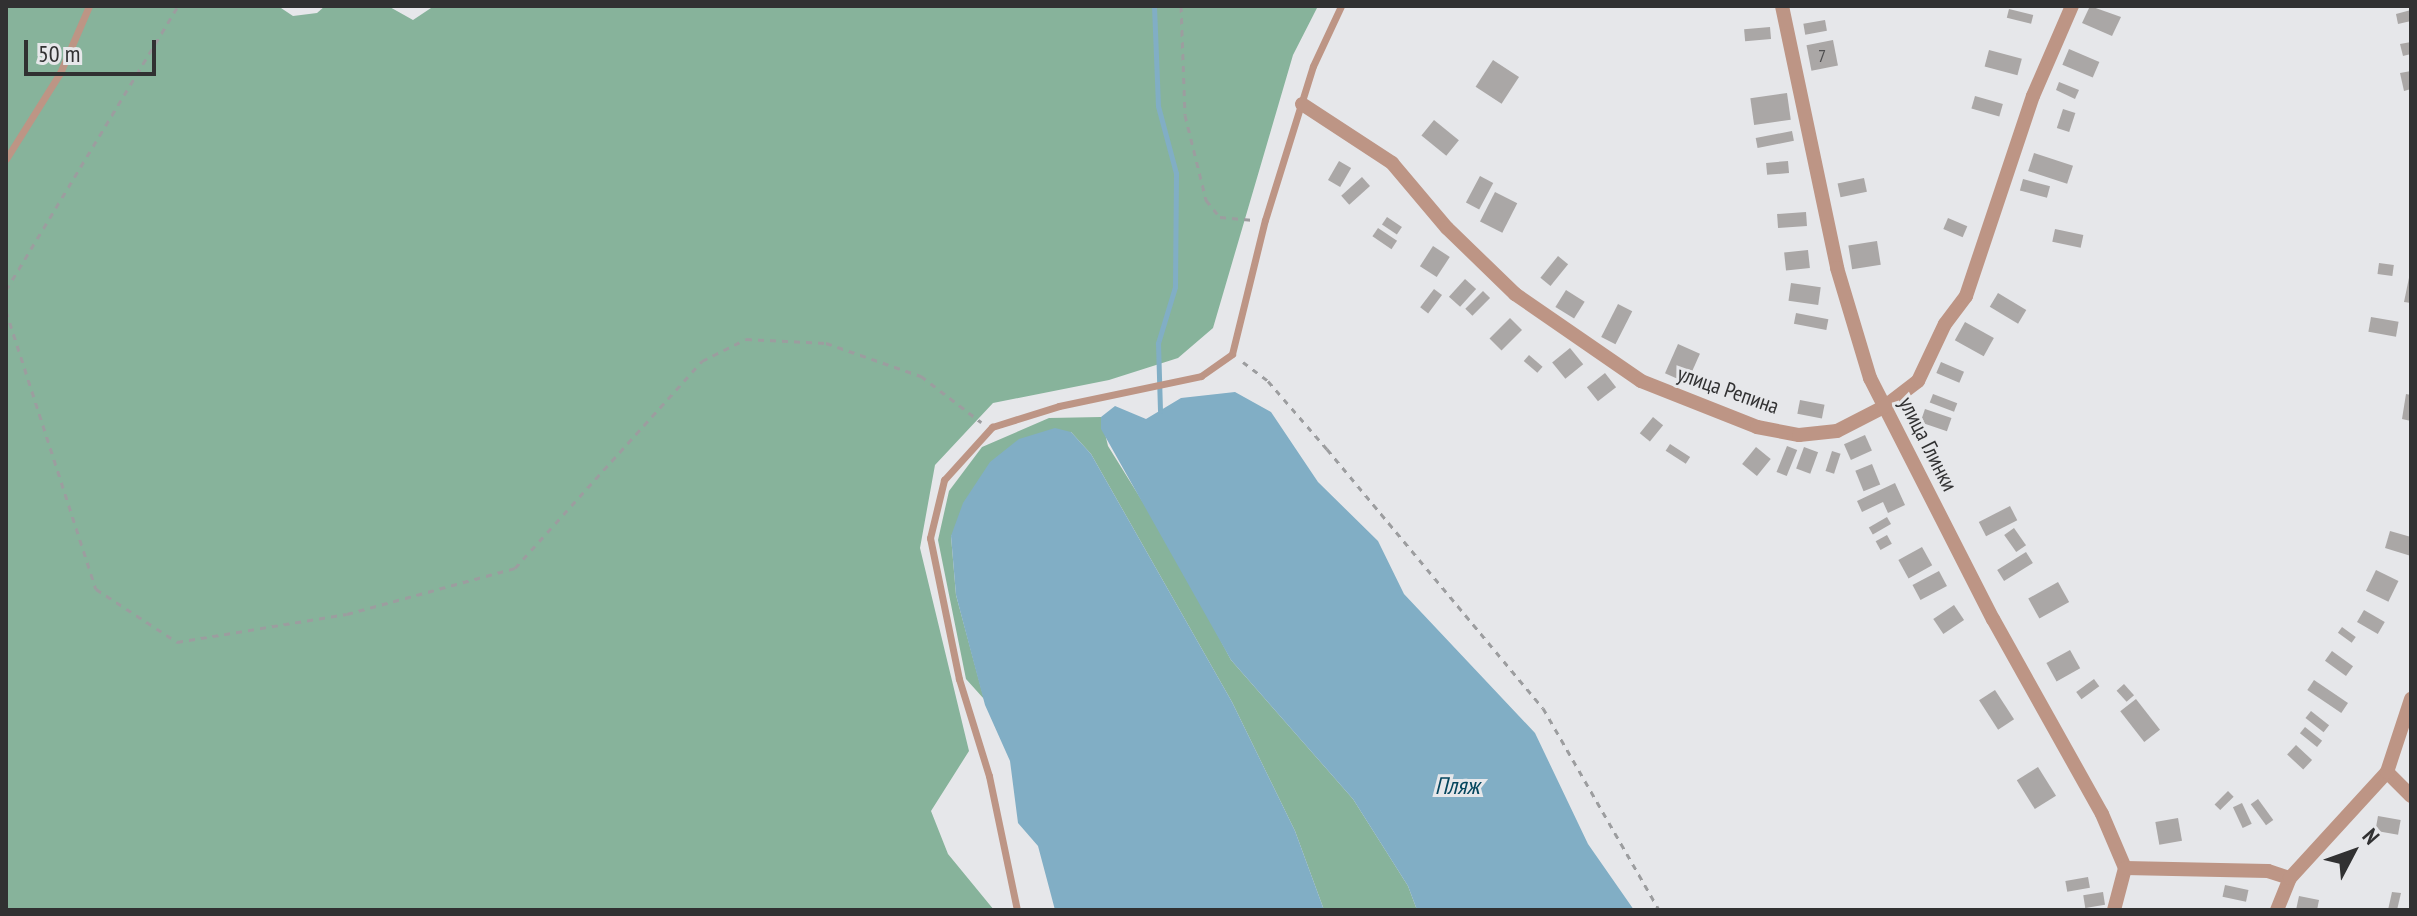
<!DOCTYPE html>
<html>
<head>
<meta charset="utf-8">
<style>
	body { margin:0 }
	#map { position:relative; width:2417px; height:916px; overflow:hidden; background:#e6e7ea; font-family:"PT Sans Narrow",sans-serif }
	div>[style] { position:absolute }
	.forest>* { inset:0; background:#87b39b }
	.water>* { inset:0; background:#81aec5 }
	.stream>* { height:5px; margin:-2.5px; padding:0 2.5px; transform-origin:2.5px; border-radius:2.5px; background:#81aec5 }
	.building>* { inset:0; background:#aaa7a6; transform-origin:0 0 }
	.path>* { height:3px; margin-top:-1.5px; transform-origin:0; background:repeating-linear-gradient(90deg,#9c9d9f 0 6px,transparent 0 12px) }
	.service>* { height:7px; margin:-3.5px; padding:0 3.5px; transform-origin:3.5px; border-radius:3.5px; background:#bd9585 }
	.minor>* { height:14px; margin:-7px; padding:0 7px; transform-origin:7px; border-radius:7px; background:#bd9585 }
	span { translate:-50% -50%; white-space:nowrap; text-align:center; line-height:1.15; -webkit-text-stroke:6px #e6e7ea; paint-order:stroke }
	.number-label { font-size:18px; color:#4f4e4f }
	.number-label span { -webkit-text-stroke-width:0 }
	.street-label { font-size:22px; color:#313132 }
	.water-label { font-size:24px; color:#04455d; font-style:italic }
	.frame { position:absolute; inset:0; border:8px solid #313132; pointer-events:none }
	.north { position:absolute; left:2313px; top:812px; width:80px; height:80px; -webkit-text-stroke:6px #e6e7ea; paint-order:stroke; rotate:49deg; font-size:22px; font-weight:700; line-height:32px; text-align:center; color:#313132 }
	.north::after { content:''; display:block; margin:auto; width:28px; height:36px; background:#313132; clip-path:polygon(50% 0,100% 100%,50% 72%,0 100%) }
	.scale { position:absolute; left:24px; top:40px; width:132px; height:36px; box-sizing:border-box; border:4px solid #313132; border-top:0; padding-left:10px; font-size:24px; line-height:28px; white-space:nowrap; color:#313132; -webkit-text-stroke:6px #e6e7ea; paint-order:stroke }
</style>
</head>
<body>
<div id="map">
	<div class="forest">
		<div style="clip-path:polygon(6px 6px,278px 6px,293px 16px,317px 13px,325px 6px,388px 6px,413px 20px,434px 6px,1318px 6px,1293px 55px,1213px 328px,1178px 358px,1109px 380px,993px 403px,935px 465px,920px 548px,969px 751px,931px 811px,948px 854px,994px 910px,6px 910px)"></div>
		<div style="clip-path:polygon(1101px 417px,1108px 446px,1172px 549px,1231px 660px,1353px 799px,1408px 886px,1417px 910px,1324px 910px,1295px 831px,1232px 702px,1091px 454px,1071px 432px,951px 536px,956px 595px,984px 699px,966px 679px,938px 540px,949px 491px,982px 447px,1049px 418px)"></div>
	</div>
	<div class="water">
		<div style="clip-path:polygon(1235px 392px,1271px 412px,1318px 482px,1378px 541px,1404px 594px,1535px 733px,1588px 844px,1634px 910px,1417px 910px,1408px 886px,1353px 799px,1231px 660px,1101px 429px,1101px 417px,1115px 406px,1146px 419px,1181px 398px)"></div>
		<div style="clip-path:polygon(1055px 428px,1071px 432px,1091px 454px,1232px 702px,1295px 831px,1324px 910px,1055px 910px,1038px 846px,1018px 823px,1010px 761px,985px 705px,956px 595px,951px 536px,963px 503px,990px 462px,1019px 439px)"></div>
	</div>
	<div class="stream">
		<div style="left:1154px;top:6px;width:100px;rotate:87.7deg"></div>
		<div style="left:1158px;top:106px;width:69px;rotate:75deg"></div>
		<div style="left:1176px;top:173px;width:114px;rotate:90.5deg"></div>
		<div style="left:1175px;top:287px;width:59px;rotate:106.9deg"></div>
		<div style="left:1158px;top:343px;width:68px;rotate:88.3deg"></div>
	</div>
	<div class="building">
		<div style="clip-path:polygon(2090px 6px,2121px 17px,2112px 36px,2082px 23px)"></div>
		<div style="left:2009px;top:9px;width:25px;height:9px;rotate:14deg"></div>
		<div style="clip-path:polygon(2411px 10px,2411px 21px,2398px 24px,2396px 14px)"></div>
		<div style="left:1825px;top:20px;width:11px;height:22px;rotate:80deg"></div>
		<div style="left:1770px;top:27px;width:12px;height:26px;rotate:85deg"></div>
		<div style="left:1833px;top:40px;width:26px;height:27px;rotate:79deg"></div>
		<div style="clip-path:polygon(2411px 42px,2411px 54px,2403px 56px,2400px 44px)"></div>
		<div style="left:2069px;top:49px;width:33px;height:17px;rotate:23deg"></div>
		<div style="left:1989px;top:50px;width:34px;height:17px;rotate:15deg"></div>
		<div style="left:1493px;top:60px;width:31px;height:32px;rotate:33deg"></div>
		<div style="clip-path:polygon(2411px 71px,2411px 89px,2404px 91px,2400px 73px)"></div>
		<div style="clip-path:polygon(2059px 82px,2079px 90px,2075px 99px,2056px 90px)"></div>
		<div style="left:1787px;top:93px;width:27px;height:37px;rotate:82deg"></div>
		<div style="left:1975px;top:96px;width:29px;height:13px;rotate:16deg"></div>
		<div style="left:2063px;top:109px;width:13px;height:20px;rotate:18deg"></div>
		<div style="left:1434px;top:120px;width:32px;height:20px;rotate:39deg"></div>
		<div style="left:1792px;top:131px;width:10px;height:37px;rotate:79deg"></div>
		<div style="left:2034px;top:153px;width:41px;height:19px;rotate:18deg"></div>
		<div style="left:1339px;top:161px;width:14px;height:22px;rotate:30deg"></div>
		<div style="left:1788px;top:161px;width:12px;height:22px;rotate:85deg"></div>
		<div style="left:1480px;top:176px;width:15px;height:30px;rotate:28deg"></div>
		<div style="left:1362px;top:177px;width:12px;height:28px;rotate:48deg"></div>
		<div style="left:1864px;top:178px;width:14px;height:27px;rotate:78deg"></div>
		<div style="left:2023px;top:179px;width:28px;height:12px;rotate:15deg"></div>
		<div style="left:1495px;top:192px;width:25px;height:33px;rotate:27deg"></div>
		<div style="left:1806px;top:212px;width:14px;height:29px;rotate:86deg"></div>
		<div style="left:1387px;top:217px;width:18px;height:9px;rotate:34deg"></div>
		<div style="left:1948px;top:218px;width:21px;height:12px;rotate:23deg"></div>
		<div style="left:1378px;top:228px;width:23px;height:10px;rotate:34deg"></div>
		<div style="left:2055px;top:229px;width:29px;height:13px;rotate:12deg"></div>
		<div style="left:1877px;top:241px;width:24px;height:29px;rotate:81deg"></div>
		<div style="left:1433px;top:246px;width:20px;height:24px;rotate:33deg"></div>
		<div style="left:1808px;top:250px;width:18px;height:24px;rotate:84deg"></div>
		<div style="left:1558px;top:256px;width:13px;height:28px;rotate:39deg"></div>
		<div style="left:2379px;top:263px;width:15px;height:11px;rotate:8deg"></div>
		<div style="clip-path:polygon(2411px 268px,2411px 303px,2404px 302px)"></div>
		<div style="left:1465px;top:279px;width:15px;height:24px;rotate:42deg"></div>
		<div style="left:1791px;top:283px;width:30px;height:18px;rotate:8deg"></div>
		<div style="left:1434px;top:289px;width:10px;height:23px;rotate:37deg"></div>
		<div style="left:1566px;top:290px;width:22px;height:20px;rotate:32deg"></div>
		<div style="left:1483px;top:291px;width:10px;height:25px;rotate:45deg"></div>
		<div style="left:1998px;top:293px;width:33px;height:16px;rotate:31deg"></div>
		<div style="left:1618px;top:304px;width:16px;height:37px;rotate:27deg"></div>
		<div style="left:1796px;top:313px;width:33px;height:11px;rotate:11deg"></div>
		<div style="left:2371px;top:317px;width:28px;height:15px;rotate:10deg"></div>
		<div style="left:1510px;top:318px;width:17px;height:29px;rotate:45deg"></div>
		<div style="left:1965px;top:322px;width:33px;height:21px;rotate:29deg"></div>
		<div style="left:1678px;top:344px;width:24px;height:32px;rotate:24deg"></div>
		<div style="left:1570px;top:348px;width:21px;height:23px;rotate:51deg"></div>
		<div style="left:1529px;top:355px;width:18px;height:8px;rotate:41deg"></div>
		<div style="left:1941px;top:362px;width:25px;height:12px;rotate:23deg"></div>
		<div style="left:1605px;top:373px;width:18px;height:23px;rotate:52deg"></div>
		<div style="left:1933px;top:394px;width:26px;height:9px;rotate:21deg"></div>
		<div style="clip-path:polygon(2406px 394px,2411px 395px,2411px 421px,2402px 419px)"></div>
		<div style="left:1800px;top:400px;width:25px;height:14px;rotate:11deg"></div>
		<div style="left:1925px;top:409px;width:28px;height:14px;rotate:19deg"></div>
		<div style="left:1653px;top:417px;width:13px;height:21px;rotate:39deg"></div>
		<div style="left:1865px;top:435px;width:17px;height:23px;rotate:66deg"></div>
		<div style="left:1670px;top:444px;width:24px;height:8px;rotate:33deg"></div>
		<div style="left:1787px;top:446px;width:11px;height:28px;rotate:22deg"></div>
		<div style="left:1756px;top:447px;width:19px;height:22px;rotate:39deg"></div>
		<div style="left:1804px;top:447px;width:15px;height:23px;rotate:20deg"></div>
		<div style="left:1832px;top:451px;width:9px;height:21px;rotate:18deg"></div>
		<div style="left:1872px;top:464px;width:22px;height:18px;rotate:68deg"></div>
		<div style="clip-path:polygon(1895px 483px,1905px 505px,1888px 513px,1883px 502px,1862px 512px,1857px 501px)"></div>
		<div style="left:2010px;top:506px;width:16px;height:35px;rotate:63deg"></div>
		<div style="left:1887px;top:517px;width:8px;height:21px;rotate:60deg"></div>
		<div style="left:2014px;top:528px;width:21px;height:12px;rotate:55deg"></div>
		<div style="clip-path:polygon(2390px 531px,2411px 537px,2411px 556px,2385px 548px)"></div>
		<div style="left:1887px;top:535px;width:10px;height:13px;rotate:61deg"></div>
		<div style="left:1922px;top:547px;width:21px;height:27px;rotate:61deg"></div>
		<div style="left:2026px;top:552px;width:13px;height:34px;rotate:58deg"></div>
		<div style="left:2376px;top:570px;width:25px;height:23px;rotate:26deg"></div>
		<div style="left:1939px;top:571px;width:17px;height:30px;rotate:62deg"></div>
		<div style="left:2058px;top:582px;width:23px;height:34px;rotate:61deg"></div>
		<div style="left:1954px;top:605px;width:18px;height:25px;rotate:56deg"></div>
		<div style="left:2364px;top:610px;width:24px;height:14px;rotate:30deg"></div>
		<div style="left:2342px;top:627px;width:17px;height:7px;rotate:36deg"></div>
		<div style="left:2070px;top:650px;width:21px;height:27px;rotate:61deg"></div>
		<div style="left:2332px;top:651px;width:26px;height:12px;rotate:36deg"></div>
		<div style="left:2094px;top:679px;width:9px;height:22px;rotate:54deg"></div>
		<div style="left:2314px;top:680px;width:41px;height:12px;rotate:34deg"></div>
		<div style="left:2124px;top:684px;width:15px;height:10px;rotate:48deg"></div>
		<div style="left:1995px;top:690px;width:35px;height:19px;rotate:57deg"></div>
		<div style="left:2136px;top:699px;width:39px;height:20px;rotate:52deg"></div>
		<div style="left:2311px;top:711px;width:23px;height:9px;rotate:38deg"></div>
		<div style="left:2305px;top:727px;width:22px;height:8px;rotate:39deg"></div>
		<div style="left:2296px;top:745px;width:22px;height:13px;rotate:43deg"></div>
		<div style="left:2038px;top:767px;width:34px;height:25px;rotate:58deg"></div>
		<div style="left:2228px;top:791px;width:8px;height:19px;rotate:45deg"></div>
		<div style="left:2258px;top:799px;width:26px;height:9px;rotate:54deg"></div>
		<div style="left:2242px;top:803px;width:23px;height:10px;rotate:65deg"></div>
		<div style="left:2378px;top:816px;width:23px;height:15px;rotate:10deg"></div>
		<div style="left:2178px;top:818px;width:23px;height:23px;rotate:80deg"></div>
		<div style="left:2088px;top:877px;width:11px;height:23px;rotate:80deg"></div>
		<div style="left:2225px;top:885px;width:24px;height:12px;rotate:12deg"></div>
		<div style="left:2103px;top:892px;width:13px;height:20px;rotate:81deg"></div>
		<div style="clip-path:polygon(2392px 892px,2401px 893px,2397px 910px,2388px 910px)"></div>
		<div style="clip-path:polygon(2299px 896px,2319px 900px,2317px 910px,2296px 910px)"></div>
	</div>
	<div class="path">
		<div style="left:1181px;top:6px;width:109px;rotate:87.9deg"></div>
		<div style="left:1185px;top:115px;width:88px;rotate:76.1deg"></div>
		<div style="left:1206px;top:200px;width:22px;rotate:51deg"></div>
		<div style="left:1220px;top:217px;width:34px;rotate:5deg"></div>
		<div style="left:6px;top:290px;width:332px;rotate:-58.8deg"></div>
		<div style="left:6px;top:311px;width:292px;rotate:72.1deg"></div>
		<div style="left:96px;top:589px;width:97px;rotate:33.2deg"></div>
		<div style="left:177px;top:642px;width:172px;rotate:-9.4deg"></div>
		<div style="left:347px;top:614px;width:174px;rotate:-15.3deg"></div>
		<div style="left:515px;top:568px;width:279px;rotate:-47.9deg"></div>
		<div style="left:702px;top:361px;width:49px;rotate:-26.6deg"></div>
		<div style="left:746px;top:339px;width:80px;rotate:2.9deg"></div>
		<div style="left:826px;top:343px;width:101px;rotate:19.2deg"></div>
		<div style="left:921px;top:376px;width:76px;rotate:37.5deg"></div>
		<div style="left:1243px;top:362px;width:31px;rotate:37deg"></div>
		<div style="left:1268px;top:381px;width:90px;rotate:49.1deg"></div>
		<div style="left:1327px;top:449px;width:337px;rotate:50.2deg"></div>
		<div style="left:1543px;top:708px;width:233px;rotate:60.1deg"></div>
	</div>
	<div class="service">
		<div style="left:6px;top:159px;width:102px;rotate:-57.9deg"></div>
		<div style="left:60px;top:73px;width:73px;rotate:-66.6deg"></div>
		<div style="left:1017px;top:910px;width:137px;rotate:-101.8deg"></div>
		<div style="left:989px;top:776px;width:102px;rotate:-107.2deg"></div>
		<div style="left:959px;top:679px;width:144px;rotate:-101.6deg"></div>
		<div style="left:930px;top:538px;width:60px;rotate:-76.4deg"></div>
		<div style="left:944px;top:480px;width:72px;rotate:-47.8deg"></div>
		<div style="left:992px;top:427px;width:70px;rotate:-17.4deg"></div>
		<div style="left:1059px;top:406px;width:145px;rotate:-11.9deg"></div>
		<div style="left:1201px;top:376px;width:38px;rotate:-35deg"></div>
		<div style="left:1232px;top:354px;width:138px;rotate:-76.2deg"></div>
		<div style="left:1265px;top:220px;width:161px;rotate:-72.7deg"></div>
		<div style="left:1313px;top:66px;width:66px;rotate:-65deg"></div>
	</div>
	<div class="minor">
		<div style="left:1782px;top:6px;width:268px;rotate:78.1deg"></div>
		<div style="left:1837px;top:268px;width:115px;rotate:73.3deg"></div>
		<div style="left:1870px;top:378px;width:271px;rotate:63deg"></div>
		<div style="left:1993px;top:619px;width:223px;rotate:60.8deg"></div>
		<div style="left:2102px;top:814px;width:59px;rotate:66.9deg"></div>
		<div style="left:1302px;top:104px;width:108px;rotate:33.2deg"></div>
		<div style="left:1392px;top:163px;width:85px;rotate:49.8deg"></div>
		<div style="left:1447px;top:228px;width:95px;rotate:44.1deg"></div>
		<div style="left:1515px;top:294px;width:153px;rotate:34.6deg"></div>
		<div style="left:1641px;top:381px;width:125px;rotate:21.6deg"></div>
		<div style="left:1757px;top:427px;width:43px;rotate:10.8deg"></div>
		<div style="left:1799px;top:435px;width:38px;rotate:-6deg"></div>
		<div style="left:1837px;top:431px;width:53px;rotate:-27.1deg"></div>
		<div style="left:1884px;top:407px;width:43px;rotate:-37.4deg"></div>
		<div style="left:1918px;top:381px;width:63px;rotate:-64.7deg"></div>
		<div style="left:1945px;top:324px;width:35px;rotate:-53deg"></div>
		<div style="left:1966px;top:296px;width:211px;rotate:-71.5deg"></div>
		<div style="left:2033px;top:96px;width:98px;rotate:-66.6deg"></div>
		<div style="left:2387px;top:772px;width:34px;rotate:45deg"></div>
		<div style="left:2114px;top:910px;width:43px;rotate:-75.3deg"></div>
		<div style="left:2125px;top:868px;width:143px;rotate:1.2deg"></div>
		<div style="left:2268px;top:871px;width:23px;rotate:18deg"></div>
		<div style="left:2277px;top:910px;width:35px;rotate:-68deg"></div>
		<div style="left:2290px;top:878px;width:144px;rotate:-47.5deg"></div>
		<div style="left:2387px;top:772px;width:77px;rotate:-71.8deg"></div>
	</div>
	<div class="number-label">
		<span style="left:1822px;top:56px">7</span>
	</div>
	<div class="street-label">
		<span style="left:1728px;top:390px;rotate:19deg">улица Репина</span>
		<span style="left:1928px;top:444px;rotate:63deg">улица Глинки</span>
	</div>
	<div class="water-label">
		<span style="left:1457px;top:786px">Пляж</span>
	</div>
	<div class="frame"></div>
	<div class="north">N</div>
	<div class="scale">50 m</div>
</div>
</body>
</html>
